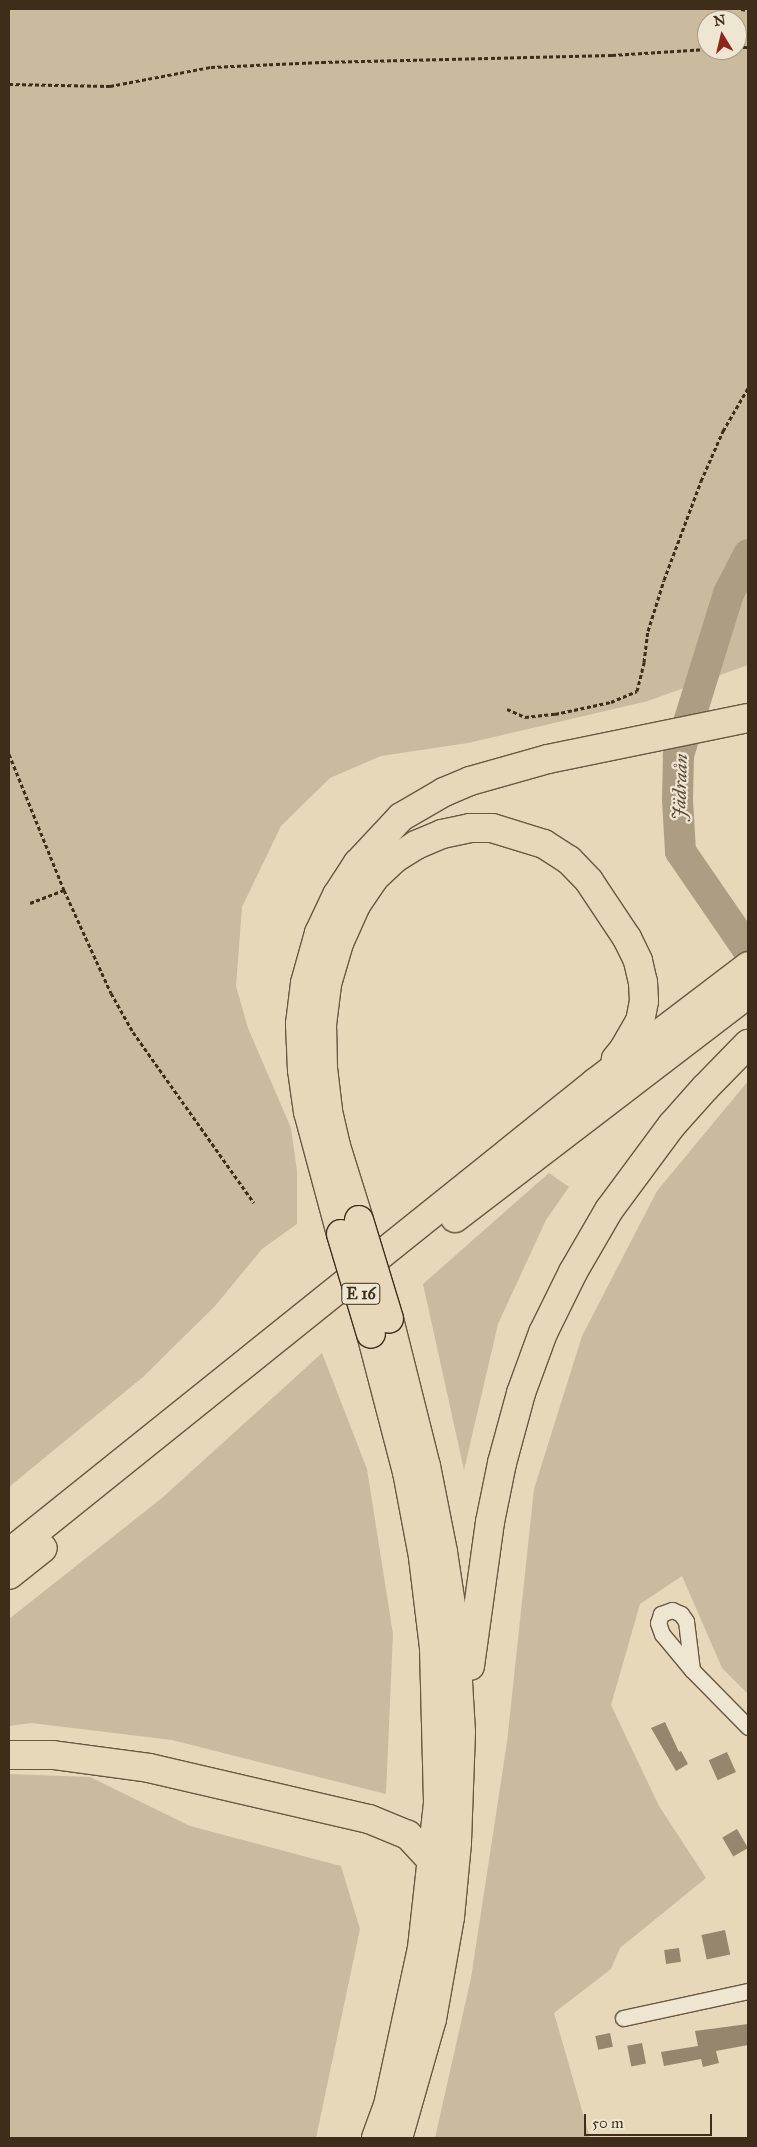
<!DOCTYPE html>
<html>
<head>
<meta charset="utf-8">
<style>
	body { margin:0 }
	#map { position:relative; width:757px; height:2147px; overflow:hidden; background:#e7d8ba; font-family:"IM FELL Great Primer",serif }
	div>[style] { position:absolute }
	.green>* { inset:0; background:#cabb9f }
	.river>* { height:31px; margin:-15.5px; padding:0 15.5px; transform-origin:15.5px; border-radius:15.5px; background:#ad9e83 }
	.building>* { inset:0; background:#95866d; transform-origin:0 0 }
	.path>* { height:3px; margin-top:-1.5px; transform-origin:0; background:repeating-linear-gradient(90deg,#3d2d19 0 4px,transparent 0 6.5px) }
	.roads { filter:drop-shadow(1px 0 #685841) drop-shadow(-1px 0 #685841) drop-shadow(0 1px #685841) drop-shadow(0 -1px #685841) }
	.street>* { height:15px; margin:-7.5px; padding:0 7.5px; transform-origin:7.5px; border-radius:7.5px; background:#efe6d2 }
	.highway>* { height:28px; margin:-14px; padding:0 14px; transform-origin:14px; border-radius:14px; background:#e7d8ba }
	.bridges { filter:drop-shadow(1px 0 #3d2d19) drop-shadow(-1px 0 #3d2d19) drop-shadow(0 1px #3d2d19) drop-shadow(0 -1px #3d2d19) }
	.highway-bridge>* { height:28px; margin:-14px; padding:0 14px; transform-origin:14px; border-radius:14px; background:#e7d8ba }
	span { translate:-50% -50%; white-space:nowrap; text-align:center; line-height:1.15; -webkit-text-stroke:4.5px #efe6d2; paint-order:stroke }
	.shield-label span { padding:1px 4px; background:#efe6d2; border:1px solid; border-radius:4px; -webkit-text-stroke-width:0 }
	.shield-label { font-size:16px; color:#3d2d19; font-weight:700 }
	.water-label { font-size:19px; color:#594934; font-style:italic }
	.frame { position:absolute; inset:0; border:10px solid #3d2d19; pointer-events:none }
	.north { position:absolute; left:697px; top:10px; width:50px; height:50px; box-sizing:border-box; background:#efe6d2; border:1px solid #a89c88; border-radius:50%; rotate:351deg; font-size:14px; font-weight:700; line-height:20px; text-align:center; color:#3d2d19 }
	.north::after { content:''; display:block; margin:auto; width:18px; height:22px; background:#8f2418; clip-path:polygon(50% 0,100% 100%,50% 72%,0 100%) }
	.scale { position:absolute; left:584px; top:2114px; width:128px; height:22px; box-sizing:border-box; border:2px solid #3d2d19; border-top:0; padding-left:6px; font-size:15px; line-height:18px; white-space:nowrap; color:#3d2d19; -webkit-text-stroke:4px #efe6d2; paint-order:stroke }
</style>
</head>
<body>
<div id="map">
	<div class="green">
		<div style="clip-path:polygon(evenodd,9px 9px,748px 9px,748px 665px,648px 701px,468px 743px,381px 756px,330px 778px,281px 826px,242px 907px,236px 986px,248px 1028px,291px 1128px,297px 1171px,297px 1224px,262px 1249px,215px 1306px,143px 1377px,9px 1487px,9px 9px,707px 20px,737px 20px,737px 50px,707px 50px,707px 20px)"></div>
		<div style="clip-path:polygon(748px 1081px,748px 1694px,722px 1668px,682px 1576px,640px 1604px,611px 1705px,659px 1806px,706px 1878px,620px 1948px,611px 1969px,554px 2013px,590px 2138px,435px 2138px,471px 1978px,507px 1742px,534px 1489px,582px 1336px,657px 1191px)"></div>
		<div style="clip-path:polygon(549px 1173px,569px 1187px,546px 1220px,498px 1324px,464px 1470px,423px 1284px)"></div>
		<div style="clip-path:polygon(322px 1353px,367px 1469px,393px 1634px,386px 1794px,172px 1740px,31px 1723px,9px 1726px,9px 1619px,162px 1498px)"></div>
		<div style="clip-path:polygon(9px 1774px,90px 1777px,190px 1826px,341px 1866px,360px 1929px,316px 2138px,9px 2138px)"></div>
	</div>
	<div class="river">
		<div style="left:748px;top:554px;width:44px;rotate:117.1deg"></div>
		<div style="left:728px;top:593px;width:170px;rotate:107.2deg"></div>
		<div style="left:678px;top:755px;width:44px;rotate:91.3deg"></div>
		<div style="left:677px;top:799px;width:52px;rotate:86.7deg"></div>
		<div style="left:680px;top:851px;width:120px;rotate:55.5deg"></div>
	</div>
	<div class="building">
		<div style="clip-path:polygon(665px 1722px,679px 1752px,681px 1751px,688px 1764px,676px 1771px,651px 1728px)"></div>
		<div style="left:727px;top:1752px;width:22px;height:20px;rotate:66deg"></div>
		<div style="left:737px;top:1829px;width:22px;height:17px;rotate:60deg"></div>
		<div style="left:725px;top:1930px;width:25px;height:24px;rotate:78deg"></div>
		<div style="left:679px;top:1948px;width:14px;height:15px;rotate:82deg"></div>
		<div style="clip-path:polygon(748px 2024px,748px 2045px,716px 2051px,719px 2063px,703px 2067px,701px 2059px,664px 2066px,661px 2052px,698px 2046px,695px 2031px)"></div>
		<div style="left:610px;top:2033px;width:14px;height:15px;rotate:78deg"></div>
		<div style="left:642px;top:2043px;width:21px;height:15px;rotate:79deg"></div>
	</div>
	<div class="path">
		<div style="left:741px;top:9px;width:7px;rotate:8deg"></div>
		<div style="left:737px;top:47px;width:11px"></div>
		<div style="left:9px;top:84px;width:101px;rotate:1.1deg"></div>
		<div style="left:110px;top:86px;width:103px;rotate:-10.7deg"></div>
		<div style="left:211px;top:67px;width:111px;rotate:-2.6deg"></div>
		<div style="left:322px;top:62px;width:290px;rotate:-1.4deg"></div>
		<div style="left:612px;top:55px;width:95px;rotate:-3.6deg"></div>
		<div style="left:507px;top:709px;width:20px;rotate:24deg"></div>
		<div style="left:525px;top:717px;width:30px;rotate:-6deg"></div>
		<div style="left:555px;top:714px;width:57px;rotate:-12.1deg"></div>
		<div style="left:611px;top:702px;width:28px;rotate:-23deg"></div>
		<div style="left:637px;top:691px;width:30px;rotate:-76deg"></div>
		<div style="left:644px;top:662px;width:31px;rotate:-83deg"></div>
		<div style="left:648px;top:631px;width:53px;rotate:-72.6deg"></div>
		<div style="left:664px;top:580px;width:106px;rotate:-69.5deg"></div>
		<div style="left:701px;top:481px;width:55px;rotate:-66.3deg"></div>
		<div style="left:723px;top:431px;width:50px;rotate:-59.8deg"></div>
		<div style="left:9px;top:754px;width:147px;rotate:68deg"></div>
		<div style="left:64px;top:890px;width:113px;rotate:65.5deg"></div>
		<div style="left:111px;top:993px;width:45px;rotate:60.6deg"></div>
		<div style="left:133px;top:1032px;width:209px;rotate:54.7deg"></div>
		<div style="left:30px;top:903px;width:36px;rotate:-21deg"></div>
	</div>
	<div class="roads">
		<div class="street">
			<div style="left:692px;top:1670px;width:49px;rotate:-97deg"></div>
			<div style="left:686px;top:1621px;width:9px;rotate:-126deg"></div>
			<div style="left:681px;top:1614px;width:10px;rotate:-156deg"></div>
			<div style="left:672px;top:1610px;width:12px;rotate:160deg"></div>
			<div style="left:661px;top:1614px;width:9px;rotate:108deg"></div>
			<div style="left:658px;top:1623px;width:12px;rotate:70deg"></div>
			<div style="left:662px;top:1634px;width:47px;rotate:50.2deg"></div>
			<div style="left:692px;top:1670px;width:80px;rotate:45.5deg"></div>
			<div style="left:623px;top:2018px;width:128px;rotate:-12.2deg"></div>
		</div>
		<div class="highway">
			<div style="left:455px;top:1218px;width:369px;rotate:-37.4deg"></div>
			<div style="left:359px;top:1220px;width:77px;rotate:-107.3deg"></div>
			<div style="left:336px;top:1146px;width:37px;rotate:-103deg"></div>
			<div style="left:328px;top:1110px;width:42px;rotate:-96.8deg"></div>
			<div style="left:323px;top:1068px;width:43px;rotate:-91.3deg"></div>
			<div style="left:322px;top:1025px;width:41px;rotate:-83deg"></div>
			<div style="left:327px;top:984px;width:43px;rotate:-73.7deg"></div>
			<div style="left:339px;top:943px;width:42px;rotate:-65.9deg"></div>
			<div style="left:356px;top:905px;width:34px;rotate:-56deg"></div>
			<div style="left:375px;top:877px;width:26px;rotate:-43deg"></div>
			<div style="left:394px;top:859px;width:26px;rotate:-32deg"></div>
			<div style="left:416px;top:845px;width:28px;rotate:-23deg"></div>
			<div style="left:442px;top:834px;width:29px;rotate:-12deg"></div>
			<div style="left:470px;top:828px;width:22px"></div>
			<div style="left:492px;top:828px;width:54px;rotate:17.1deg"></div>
			<div style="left:544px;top:844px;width:30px;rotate:33deg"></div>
			<div style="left:569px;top:860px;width:29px;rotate:46deg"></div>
			<div style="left:589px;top:881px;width:69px;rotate:56.3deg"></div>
			<div style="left:627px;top:938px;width:25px;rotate:64deg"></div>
			<div style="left:638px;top:961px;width:22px;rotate:77deg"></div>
			<div style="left:643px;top:982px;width:19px;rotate:87deg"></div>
			<div style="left:644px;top:1001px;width:20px;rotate:101deg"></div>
			<div style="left:640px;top:1021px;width:32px;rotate:120deg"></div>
			<div style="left:624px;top:1049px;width:13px;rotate:129deg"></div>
			<div style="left:341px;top:1234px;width:126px;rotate:-105.1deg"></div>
			<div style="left:308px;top:1112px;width:42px;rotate:-98.1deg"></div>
			<div style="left:302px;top:1070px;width:46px;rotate:-92.5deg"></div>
			<div style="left:300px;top:1024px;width:41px;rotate:-83deg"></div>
			<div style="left:305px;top:983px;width:52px;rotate:-74.4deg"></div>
			<div style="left:319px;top:933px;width:42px;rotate:-64.7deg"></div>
			<div style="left:337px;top:895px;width:38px;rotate:-57deg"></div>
			<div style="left:358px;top:863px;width:63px;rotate:-46.9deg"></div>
			<div style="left:401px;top:817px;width:50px;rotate:-30.2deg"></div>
			<div style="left:444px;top:792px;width:28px;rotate:-23deg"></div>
			<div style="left:470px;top:781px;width:81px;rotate:-15.8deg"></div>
			<div style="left:548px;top:759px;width:204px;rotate:-11.6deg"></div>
			<div style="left:389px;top:1319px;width:152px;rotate:75.9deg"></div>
			<div style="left:426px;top:1466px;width:88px;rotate:78.8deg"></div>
			<div style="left:443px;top:1552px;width:80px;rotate:81.4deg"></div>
			<div style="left:455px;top:1631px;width:101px;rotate:86.6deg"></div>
			<div style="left:461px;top:1732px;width:111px;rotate:92.1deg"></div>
			<div style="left:457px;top:1843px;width:74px;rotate:95.4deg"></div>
			<div style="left:450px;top:1917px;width:104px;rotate:100deg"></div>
			<div style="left:432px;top:2019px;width:124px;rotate:105.9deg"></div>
			<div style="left:371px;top:1334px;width:143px;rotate:75.4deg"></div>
			<div style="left:407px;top:1472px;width:86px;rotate:79.3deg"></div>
			<div style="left:423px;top:1557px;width:92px;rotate:83.1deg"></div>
			<div style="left:434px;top:1648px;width:155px;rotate:88.5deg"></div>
			<div style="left:438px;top:1803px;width:146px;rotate:96.3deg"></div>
			<div style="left:422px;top:1948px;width:161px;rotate:102.2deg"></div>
			<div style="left:388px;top:2105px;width:35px;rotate:110deg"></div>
			<div style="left:9px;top:1553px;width:753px;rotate:-38.74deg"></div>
			<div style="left:596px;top:1082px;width:191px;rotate:-37.3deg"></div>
			<div style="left:9px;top:1575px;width:43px;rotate:-38.5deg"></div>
			<div style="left:470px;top:1666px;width:145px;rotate:-82.1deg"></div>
			<div style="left:490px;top:1522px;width:60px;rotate:-78.5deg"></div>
			<div style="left:502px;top:1463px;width:73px;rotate:-74.8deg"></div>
			<div style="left:521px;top:1393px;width:64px;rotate:-69.9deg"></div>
			<div style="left:543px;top:1333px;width:68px;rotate:-63.8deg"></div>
			<div style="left:573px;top:1272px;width:72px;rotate:-59.9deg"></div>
			<div style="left:609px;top:1210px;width:106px;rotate:-53.5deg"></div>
			<div style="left:672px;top:1125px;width:50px;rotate:-48.3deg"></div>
			<div style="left:705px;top:1088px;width:62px;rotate:-45.7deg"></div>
			<div style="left:9px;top:1755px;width:44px"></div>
			<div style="left:53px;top:1755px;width:97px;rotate:7.7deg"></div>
			<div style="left:149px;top:1768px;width:226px;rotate:13.1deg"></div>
			<div style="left:369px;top:1819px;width:42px;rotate:22.3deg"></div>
			<div style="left:408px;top:1835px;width:35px;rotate:47deg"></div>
		</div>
	</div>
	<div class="bridges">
		<div class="highway-bridge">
			<div style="left:359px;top:1220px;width:103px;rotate:73.1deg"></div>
			<div style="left:341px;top:1234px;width:104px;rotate:73.3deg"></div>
		</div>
	</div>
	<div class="shield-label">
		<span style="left:361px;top:1294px">E 16</span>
	</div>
	<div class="water-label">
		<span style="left:680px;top:787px;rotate:-88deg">Jädraån</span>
	</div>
	<div class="frame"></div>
	<div class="north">N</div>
	<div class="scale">50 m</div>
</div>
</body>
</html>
